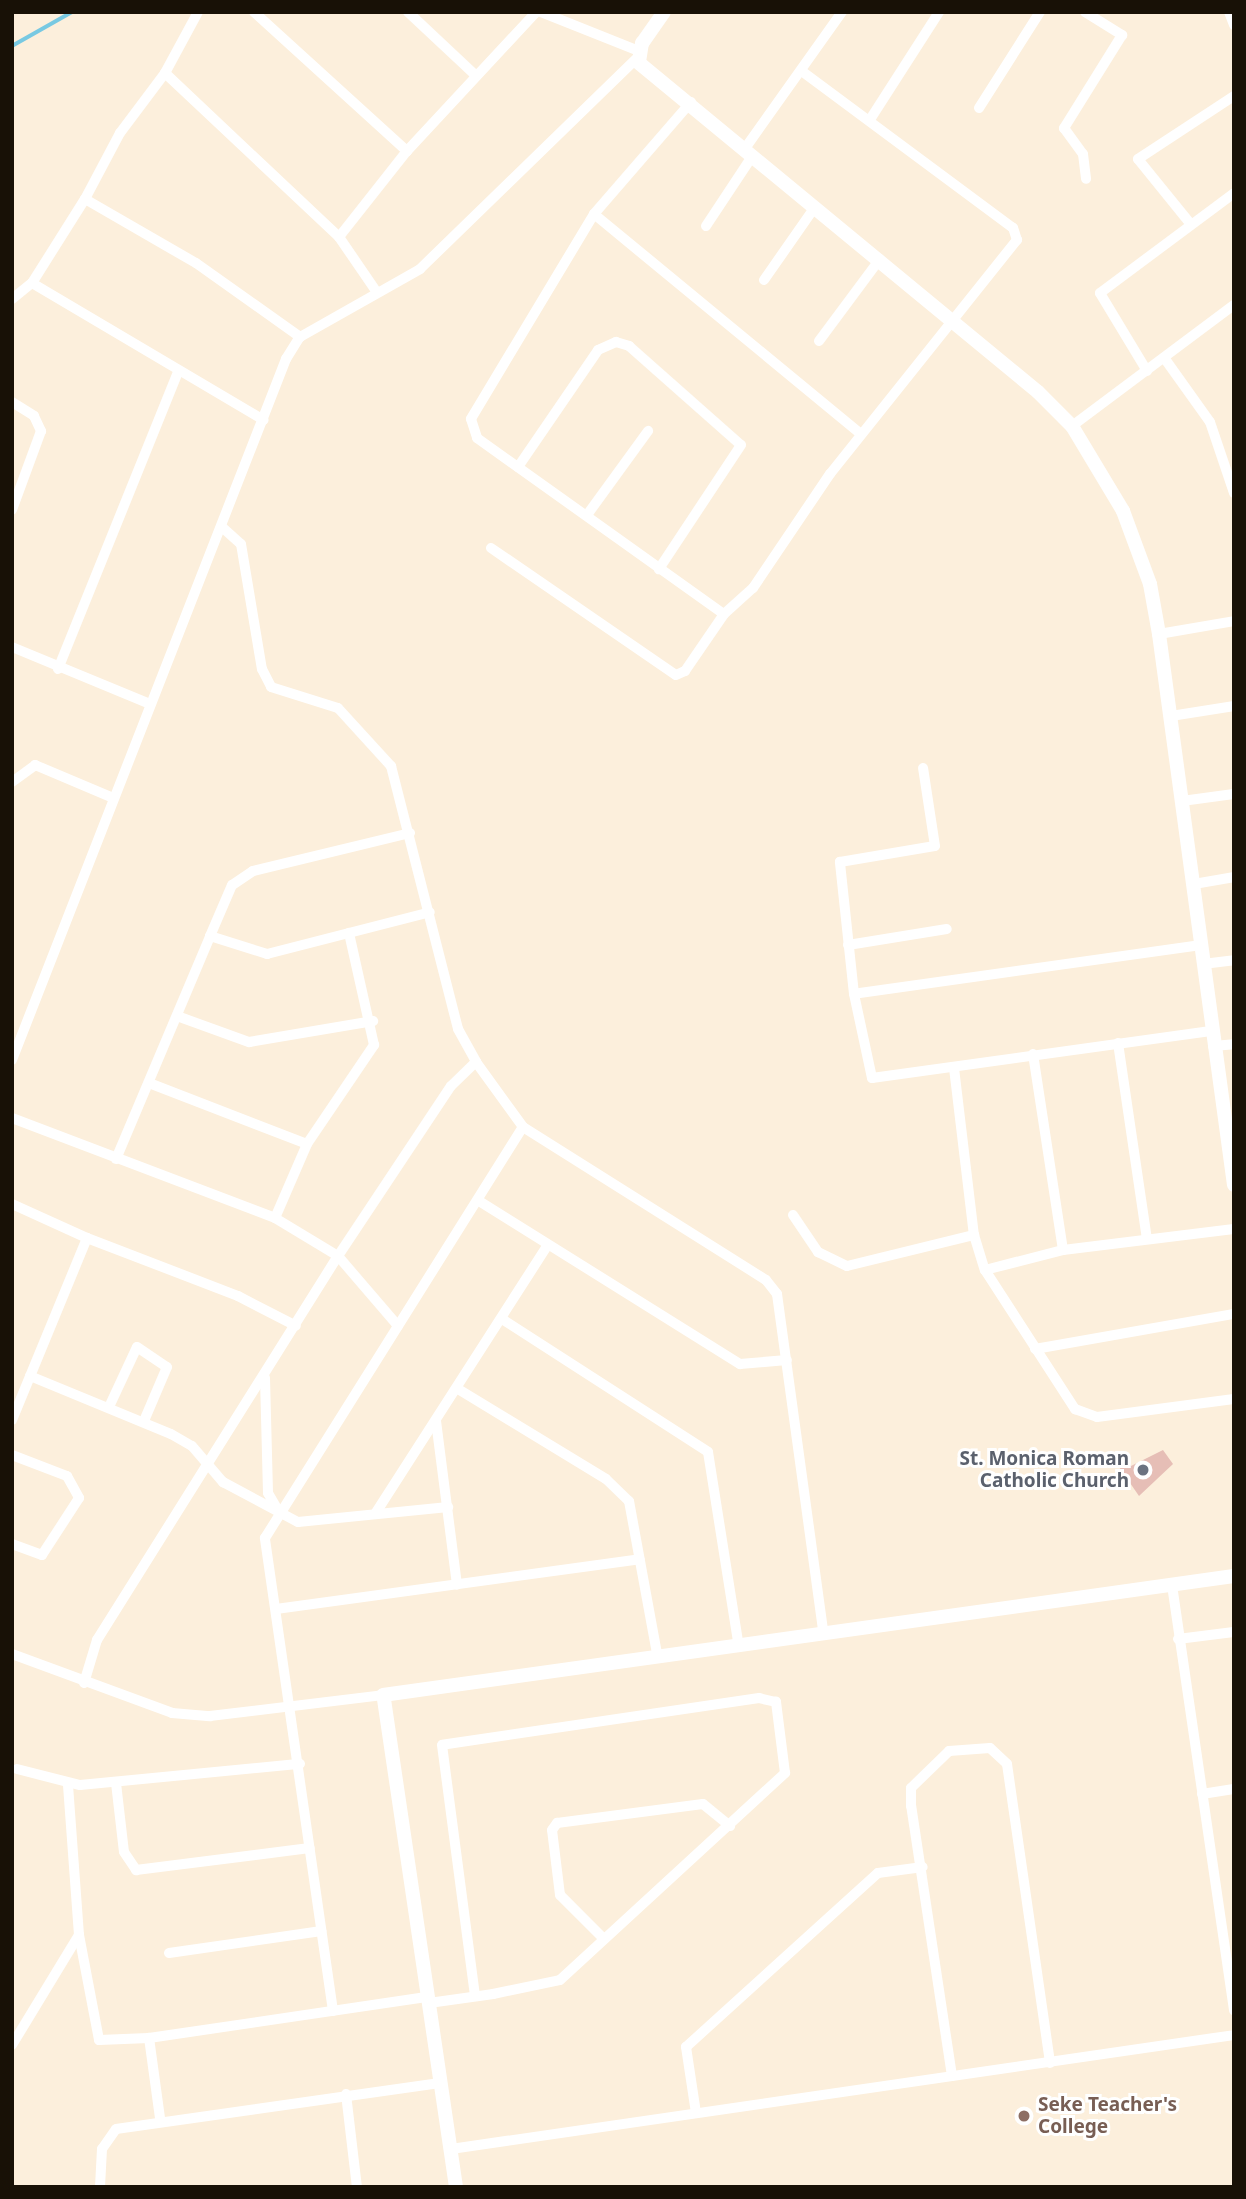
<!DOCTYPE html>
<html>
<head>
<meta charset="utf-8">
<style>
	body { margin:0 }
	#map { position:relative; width:1246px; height:2199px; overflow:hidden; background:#fcefdc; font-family:"Noto Sans",sans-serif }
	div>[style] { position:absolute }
	.stream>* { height:3.5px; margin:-1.75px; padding:0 1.75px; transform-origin:1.75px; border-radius:1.75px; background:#78c9e2 }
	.building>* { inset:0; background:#e6beb6 }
	.minor>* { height:10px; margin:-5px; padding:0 5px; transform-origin:5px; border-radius:5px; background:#fff }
	.tertiary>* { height:14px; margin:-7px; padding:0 7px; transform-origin:7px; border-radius:7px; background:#fff }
	.dots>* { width:19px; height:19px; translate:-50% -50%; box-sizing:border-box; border:4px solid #fff; border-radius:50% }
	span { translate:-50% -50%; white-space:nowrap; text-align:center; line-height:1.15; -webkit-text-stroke:6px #fff; paint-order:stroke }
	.worship-label { font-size:19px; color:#5b616d; font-weight:700 }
	.right { translate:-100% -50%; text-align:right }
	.education-label { font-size:19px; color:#785e54; font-weight:700 }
	.left { translate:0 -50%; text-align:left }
	.frame { position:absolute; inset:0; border:14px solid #181106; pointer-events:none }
</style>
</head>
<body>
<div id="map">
	<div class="stream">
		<div style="left:12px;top:46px;width:69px;rotate:-29.5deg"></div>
	</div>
	<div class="building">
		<div style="clip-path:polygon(1163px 1450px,1173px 1464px,1139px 1496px,1117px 1464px,1125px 1458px,1131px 1466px)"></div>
	</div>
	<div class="minor">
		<div style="left:254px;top:12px;width:207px;rotate:42.3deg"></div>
		<div style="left:408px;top:12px;width:92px;rotate:43.2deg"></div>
		<div style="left:541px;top:12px;width:105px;rotate:21.7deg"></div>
		<div style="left:1085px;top:12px;width:44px;rotate:31.9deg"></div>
		<div style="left:1122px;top:35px;width:110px;rotate:121.9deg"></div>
		<div style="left:1064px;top:128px;width:32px;rotate:54deg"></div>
		<div style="left:1083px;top:154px;width:25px;rotate:83deg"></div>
		<div style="left:1229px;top:12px;width:14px;rotate:69deg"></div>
		<div style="left:165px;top:73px;width:69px;rotate:-61.6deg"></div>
		<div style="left:691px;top:102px;width:148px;rotate:130.9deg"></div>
		<div style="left:594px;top:214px;width:239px;rotate:121deg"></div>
		<div style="left:471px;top:419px;width:20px;rotate:72deg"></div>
		<div style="left:477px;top:438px;width:303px;rotate:35.5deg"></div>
		<div style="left:724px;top:614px;width:39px;rotate:-42deg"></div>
		<div style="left:753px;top:588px;width:138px;rotate:-56deg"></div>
		<div style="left:830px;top:474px;width:300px;rotate:-51.4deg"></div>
		<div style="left:1017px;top:240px;width:13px;rotate:-108deg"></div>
		<div style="left:1013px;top:228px;width:260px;rotate:-143.4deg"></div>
		<div style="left:979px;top:108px;width:114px;rotate:-57.6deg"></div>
		<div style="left:871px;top:118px;width:126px;rotate:-57.3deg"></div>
		<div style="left:746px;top:147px;width:166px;rotate:-54.6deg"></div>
		<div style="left:85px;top:199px;width:75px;rotate:-62.1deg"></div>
		<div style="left:120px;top:133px;width:75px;rotate:-53.1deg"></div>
		<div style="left:165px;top:73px;width:239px;rotate:43.3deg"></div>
		<div style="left:594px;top:214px;width:346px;rotate:39.5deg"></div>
		<div style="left:1189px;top:222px;width:81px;rotate:-129deg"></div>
		<div style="left:1138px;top:159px;width:115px;rotate:-33.3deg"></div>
		<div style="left:706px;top:226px;width:85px;rotate:-56.5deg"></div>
		<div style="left:764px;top:280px;width:89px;rotate:-55.1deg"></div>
		<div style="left:32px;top:283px;width:269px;rotate:30.6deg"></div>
		<div style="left:376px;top:291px;width:65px;rotate:-124.4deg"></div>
		<div style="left:339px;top:237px;width:110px;rotate:-51.7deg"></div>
		<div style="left:407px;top:151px;width:190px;rotate:-47.1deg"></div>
		<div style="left:12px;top:299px;width:26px;rotate:-39deg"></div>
		<div style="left:32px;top:283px;width:99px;rotate:-57.8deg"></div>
		<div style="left:85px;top:199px;width:128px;rotate:30deg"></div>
		<div style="left:196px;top:263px;width:128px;rotate:35.4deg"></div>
		<div style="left:819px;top:341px;width:102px;rotate:-53.4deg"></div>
		<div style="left:1165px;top:359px;width:77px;rotate:54.5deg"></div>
		<div style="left:1210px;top:422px;width:75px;rotate:71.3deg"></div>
		<div style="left:1147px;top:371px;width:91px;rotate:-121.1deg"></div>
		<div style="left:1100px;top:293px;width:167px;rotate:-36.7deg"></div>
		<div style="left:12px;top:402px;width:26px;rotate:32deg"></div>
		<div style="left:34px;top:416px;width:17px;rotate:65deg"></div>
		<div style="left:41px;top:431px;width:84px;rotate:110.2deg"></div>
		<div style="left:1072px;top:426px;width:202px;rotate:-36.8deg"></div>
		<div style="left:518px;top:467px;width:142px;rotate:-55.6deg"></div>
		<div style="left:598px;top:350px;width:20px;rotate:-24deg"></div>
		<div style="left:616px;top:342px;width:14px;rotate:17deg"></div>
		<div style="left:629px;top:346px;width:149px;rotate:41.5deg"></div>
		<div style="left:741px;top:445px;width:149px;rotate:123.5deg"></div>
		<div style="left:587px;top:515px;width:104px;rotate:-54deg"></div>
		<div style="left:223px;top:528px;width:24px;rotate:42deg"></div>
		<div style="left:241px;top:544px;width:127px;rotate:80.5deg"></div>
		<div style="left:262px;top:669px;width:20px;rotate:63deg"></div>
		<div style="left:271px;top:687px;width:70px;rotate:17.4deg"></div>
		<div style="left:338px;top:708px;width:79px;rotate:47.6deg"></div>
		<div style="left:391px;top:766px;width:271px;rotate:75.7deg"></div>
		<div style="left:458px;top:1029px;width:38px;rotate:61deg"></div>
		<div style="left:476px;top:1062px;width:80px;rotate:54.1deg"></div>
		<div style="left:523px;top:1127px;width:287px;rotate:32.2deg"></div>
		<div style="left:766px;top:1280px;width:18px;rotate:52deg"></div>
		<div style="left:777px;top:1294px;width:340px;rotate:82.2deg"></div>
		<div style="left:491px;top:548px;width:224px;rotate:34.5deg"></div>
		<div style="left:676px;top:675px;width:10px;rotate:-24deg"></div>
		<div style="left:685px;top:671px;width:69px;rotate:-55.6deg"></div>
		<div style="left:1159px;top:634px;width:76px;rotate:-9.8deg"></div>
		<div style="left:12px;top:647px;width:147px;rotate:22.4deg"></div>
		<div style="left:58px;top:669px;width:318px;rotate:-68deg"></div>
		<div style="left:1171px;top:716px;width:64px;rotate:-9deg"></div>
		<div style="left:12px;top:782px;width:29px;rotate:-36deg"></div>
		<div style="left:35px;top:765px;width:82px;rotate:22.8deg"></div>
		<div style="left:1182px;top:801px;width:52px;rotate:-7.7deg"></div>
		<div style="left:410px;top:833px;width:162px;rotate:166.4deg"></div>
		<div style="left:253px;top:871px;width:25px;rotate:146deg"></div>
		<div style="left:232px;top:885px;width:56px;rotate:113.3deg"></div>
		<div style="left:210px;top:936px;width:60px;rotate:17.5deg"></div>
		<div style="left:267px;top:954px;width:168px;rotate:-14.4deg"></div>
		<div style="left:1194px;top:884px;width:41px;rotate:-9.9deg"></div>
		<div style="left:848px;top:945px;width:100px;rotate:-9.2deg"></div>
		<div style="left:1201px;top:945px;width:350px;rotate:172deg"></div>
		<div style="left:854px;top:994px;width:86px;rotate:77.9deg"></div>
		<div style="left:872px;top:1078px;width:342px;rotate:-7.9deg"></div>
		<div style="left:1203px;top:964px;width:31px;rotate:-7deg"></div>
		<div style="left:854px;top:994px;width:133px;rotate:-96.1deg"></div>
		<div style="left:840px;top:862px;width:96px;rotate:-9.6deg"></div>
		<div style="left:935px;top:846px;width:79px;rotate:-98.7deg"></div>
		<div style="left:177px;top:1016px;width:77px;rotate:19.9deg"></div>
		<div style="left:249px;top:1042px;width:126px;rotate:-9.6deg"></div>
		<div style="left:1118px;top:1043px;width:198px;rotate:81.6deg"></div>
		<div style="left:1213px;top:1046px;width:21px;rotate:-5deg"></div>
		<div style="left:1033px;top:1054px;width:198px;rotate:81.3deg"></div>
		<div style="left:12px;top:1060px;width:753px;rotate:-68.65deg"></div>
		<div style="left:286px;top:359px;width:26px;rotate:-58deg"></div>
		<div style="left:300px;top:337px;width:138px;rotate:-29.5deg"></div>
		<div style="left:420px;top:269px;width:304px;rotate:-44.2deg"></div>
		<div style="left:954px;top:1068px;width:168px;rotate:83.2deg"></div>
		<div style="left:974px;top:1235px;width:37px;rotate:73deg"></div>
		<div style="left:985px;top:1270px;width:166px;rotate:57.1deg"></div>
		<div style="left:1075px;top:1409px;width:23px;rotate:20deg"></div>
		<div style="left:1097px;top:1417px;width:138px;rotate:-7.5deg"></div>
		<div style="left:149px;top:1083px;width:169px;rotate:21.1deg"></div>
		<div style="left:12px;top:1118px;width:281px;rotate:20.8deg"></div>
		<div style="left:275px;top:1218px;width:74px;rotate:31.1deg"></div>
		<div style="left:338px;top:1256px;width:92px;rotate:49.4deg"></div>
		<div style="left:116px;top:1159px;width:242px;rotate:-67.1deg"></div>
		<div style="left:479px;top:1201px;width:308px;rotate:32deg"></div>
		<div style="left:740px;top:1364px;width:47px;rotate:-4.9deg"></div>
		<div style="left:12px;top:1204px;width:82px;rotate:24.4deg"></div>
		<div style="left:793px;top:1215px;width:45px;rotate:56deg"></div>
		<div style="left:818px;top:1252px;width:32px;rotate:26deg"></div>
		<div style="left:847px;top:1266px;width:131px;rotate:-13.7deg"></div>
		<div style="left:275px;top:1218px;width:81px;rotate:-66.6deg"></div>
		<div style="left:307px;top:1144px;width:120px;rotate:-55.9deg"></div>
		<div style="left:374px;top:1045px;width:115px;rotate:-102.6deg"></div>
		<div style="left:985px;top:1270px;width:81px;rotate:-14.4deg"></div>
		<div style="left:1063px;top:1250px;width:172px;rotate:-7deg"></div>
		<div style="left:502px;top:1319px;width:245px;rotate:32.8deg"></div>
		<div style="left:708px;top:1452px;width:191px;rotate:81deg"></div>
		<div style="left:1035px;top:1349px;width:202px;rotate:-10deg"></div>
		<div style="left:30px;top:1376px;width:152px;rotate:22.4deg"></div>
		<div style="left:171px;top:1434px;width:24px;rotate:30deg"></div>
		<div style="left:192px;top:1446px;width:48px;rotate:49.3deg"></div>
		<div style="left:223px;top:1482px;width:85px;rotate:28.1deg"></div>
		<div style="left:298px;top:1522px;width:151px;rotate:-5.7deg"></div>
		<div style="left:265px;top:1378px;width:115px;rotate:88.5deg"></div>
		<div style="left:268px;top:1493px;width:22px;rotate:60deg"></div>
		<div style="left:458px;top:1389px;width:173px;rotate:31.3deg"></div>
		<div style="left:606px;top:1479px;width:32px;rotate:44deg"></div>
		<div style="left:629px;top:1501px;width:156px;rotate:79.6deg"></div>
		<div style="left:109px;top:1407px;width:66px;rotate:-65deg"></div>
		<div style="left:137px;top:1347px;width:36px;rotate:34deg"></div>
		<div style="left:167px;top:1367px;width:59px;rotate:113.1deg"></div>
		<div style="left:12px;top:1420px;width:197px;rotate:-67.6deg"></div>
		<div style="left:87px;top:1238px;width:162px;rotate:21deg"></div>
		<div style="left:238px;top:1296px;width:65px;rotate:27.3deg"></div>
		<div style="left:436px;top:1421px;width:165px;rotate:82.7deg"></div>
		<div style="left:12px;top:1455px;width:59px;rotate:20.9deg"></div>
		<div style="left:67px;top:1476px;width:25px;rotate:61deg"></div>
		<div style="left:79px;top:1498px;width:68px;rotate:123deg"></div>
		<div style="left:42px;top:1555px;width:32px;rotate:-160deg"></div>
		<div style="left:375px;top:1514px;width:318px;rotate:-57.3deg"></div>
		<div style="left:1172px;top:1585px;width:430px;rotate:81.7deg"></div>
		<div style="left:276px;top:1609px;width:367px;rotate:-7.8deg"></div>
		<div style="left:1178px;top:1639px;width:56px;rotate:-7.1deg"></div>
		<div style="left:12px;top:1654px;width:171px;rotate:20.2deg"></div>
		<div style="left:172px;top:1713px;width:38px;rotate:5deg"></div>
		<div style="left:210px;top:1716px;width:174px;rotate:-6.9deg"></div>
		<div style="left:84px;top:1683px;width:45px;rotate:-73.2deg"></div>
		<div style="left:97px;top:1640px;width:453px;rotate:-57.9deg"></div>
		<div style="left:338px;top:1256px;width:204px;rotate:-56.4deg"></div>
		<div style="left:451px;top:1086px;width:35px;rotate:-44deg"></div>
		<div style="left:17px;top:1769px;width:65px;rotate:14.3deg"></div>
		<div style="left:80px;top:1785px;width:221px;rotate:-5.5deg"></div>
		<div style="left:116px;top:1783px;width:69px;rotate:83.4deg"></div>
		<div style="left:124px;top:1852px;width:22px;rotate:56deg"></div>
		<div style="left:136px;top:1870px;width:175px;rotate:-7.2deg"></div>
		<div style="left:1202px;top:1794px;width:32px;rotate:-9deg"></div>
		<div style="left:79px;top:1935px;width:107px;rotate:79.2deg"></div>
		<div style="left:99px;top:2040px;width:50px;rotate:-2.3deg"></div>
		<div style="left:604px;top:1939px;width:62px;rotate:-135deg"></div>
		<div style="left:560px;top:1895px;width:65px;rotate:-97deg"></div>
		<div style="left:552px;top:1830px;width:9px;rotate:-54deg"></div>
		<div style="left:557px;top:1823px;width:147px;rotate:-7.4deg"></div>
		<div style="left:703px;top:1804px;width:35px;rotate:39deg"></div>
		<div style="left:169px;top:1953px;width:154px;rotate:-8.2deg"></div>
		<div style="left:429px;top:2003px;width:65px;rotate:-8deg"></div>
		<div style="left:493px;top:1994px;width:68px;rotate:-11.8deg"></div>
		<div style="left:560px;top:1980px;width:306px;rotate:-42.6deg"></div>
		<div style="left:785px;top:1773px;width:72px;rotate:-97.2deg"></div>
		<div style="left:776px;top:1702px;width:17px;rotate:-167deg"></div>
		<div style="left:759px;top:1698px;width:320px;rotate:171.6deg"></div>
		<div style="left:442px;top:1745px;width:253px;rotate:82.5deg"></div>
		<div style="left:333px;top:2011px;width:478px;rotate:-98.2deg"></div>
		<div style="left:265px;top:1538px;width:485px;rotate:-57.9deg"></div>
		<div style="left:12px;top:2045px;width:129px;rotate:-58.7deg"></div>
		<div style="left:79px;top:1935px;width:151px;rotate:-94.2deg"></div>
		<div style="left:952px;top:2076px;width:273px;rotate:-98.6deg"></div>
		<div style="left:911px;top:1806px;width:18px;rotate:-90deg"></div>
		<div style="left:911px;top:1788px;width:53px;rotate:-44.2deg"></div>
		<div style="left:949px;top:1751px;width:41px;rotate:-4.2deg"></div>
		<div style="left:990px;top:1748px;width:23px;rotate:43deg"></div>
		<div style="left:1007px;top:1764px;width:302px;rotate:81.8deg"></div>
		<div style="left:346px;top:2094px;width:94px;rotate:83.3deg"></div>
		<div style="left:696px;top:2113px;width:67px;rotate:-98.6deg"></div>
		<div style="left:686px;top:2047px;width:259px;rotate:-42.2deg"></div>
		<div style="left:878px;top:1873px;width:45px;rotate:-7.6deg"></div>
		<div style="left:160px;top:2118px;width:81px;rotate:-97.8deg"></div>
		<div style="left:149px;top:2038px;width:282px;rotate:-8.4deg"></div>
		<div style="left:451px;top:2149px;width:791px;rotate:-8.28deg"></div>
		<div style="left:100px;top:2187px;width:38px;rotate:-87deg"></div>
		<div style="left:102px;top:2149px;width:24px;rotate:-55deg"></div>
		<div style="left:116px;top:2129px;width:327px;rotate:-8.1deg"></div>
	</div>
	<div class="tertiary">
		<div style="left:664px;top:12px;width:38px;rotate:125deg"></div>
		<div style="left:642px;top:43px;width:20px;rotate:99deg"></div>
		<div style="left:639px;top:63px;width:517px;rotate:39.51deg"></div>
		<div style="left:1038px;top:392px;width:48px;rotate:45deg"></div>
		<div style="left:1072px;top:426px;width:99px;rotate:59deg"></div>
		<div style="left:1123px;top:511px;width:78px;rotate:69.7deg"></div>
		<div style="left:1150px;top:584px;width:51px;rotate:79.8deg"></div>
		<div style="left:1159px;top:634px;width:556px;rotate:82.25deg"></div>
		<div style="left:456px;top:2187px;width:497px;rotate:-98.4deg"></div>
		<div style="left:383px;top:1695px;width:859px;rotate:-7.96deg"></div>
	</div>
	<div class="dots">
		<div style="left:1143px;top:1470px;background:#6b7280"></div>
		<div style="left:1024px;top:2116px;background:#8d6e63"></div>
	</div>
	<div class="worship-label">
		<span class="right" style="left:1129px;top:1470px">St. Monica Roman<br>Catholic Church</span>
	</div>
	<div class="education-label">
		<span class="left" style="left:1038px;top:2116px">Seke Teacher's<br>College</span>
	</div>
	<div class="frame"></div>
</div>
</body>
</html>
